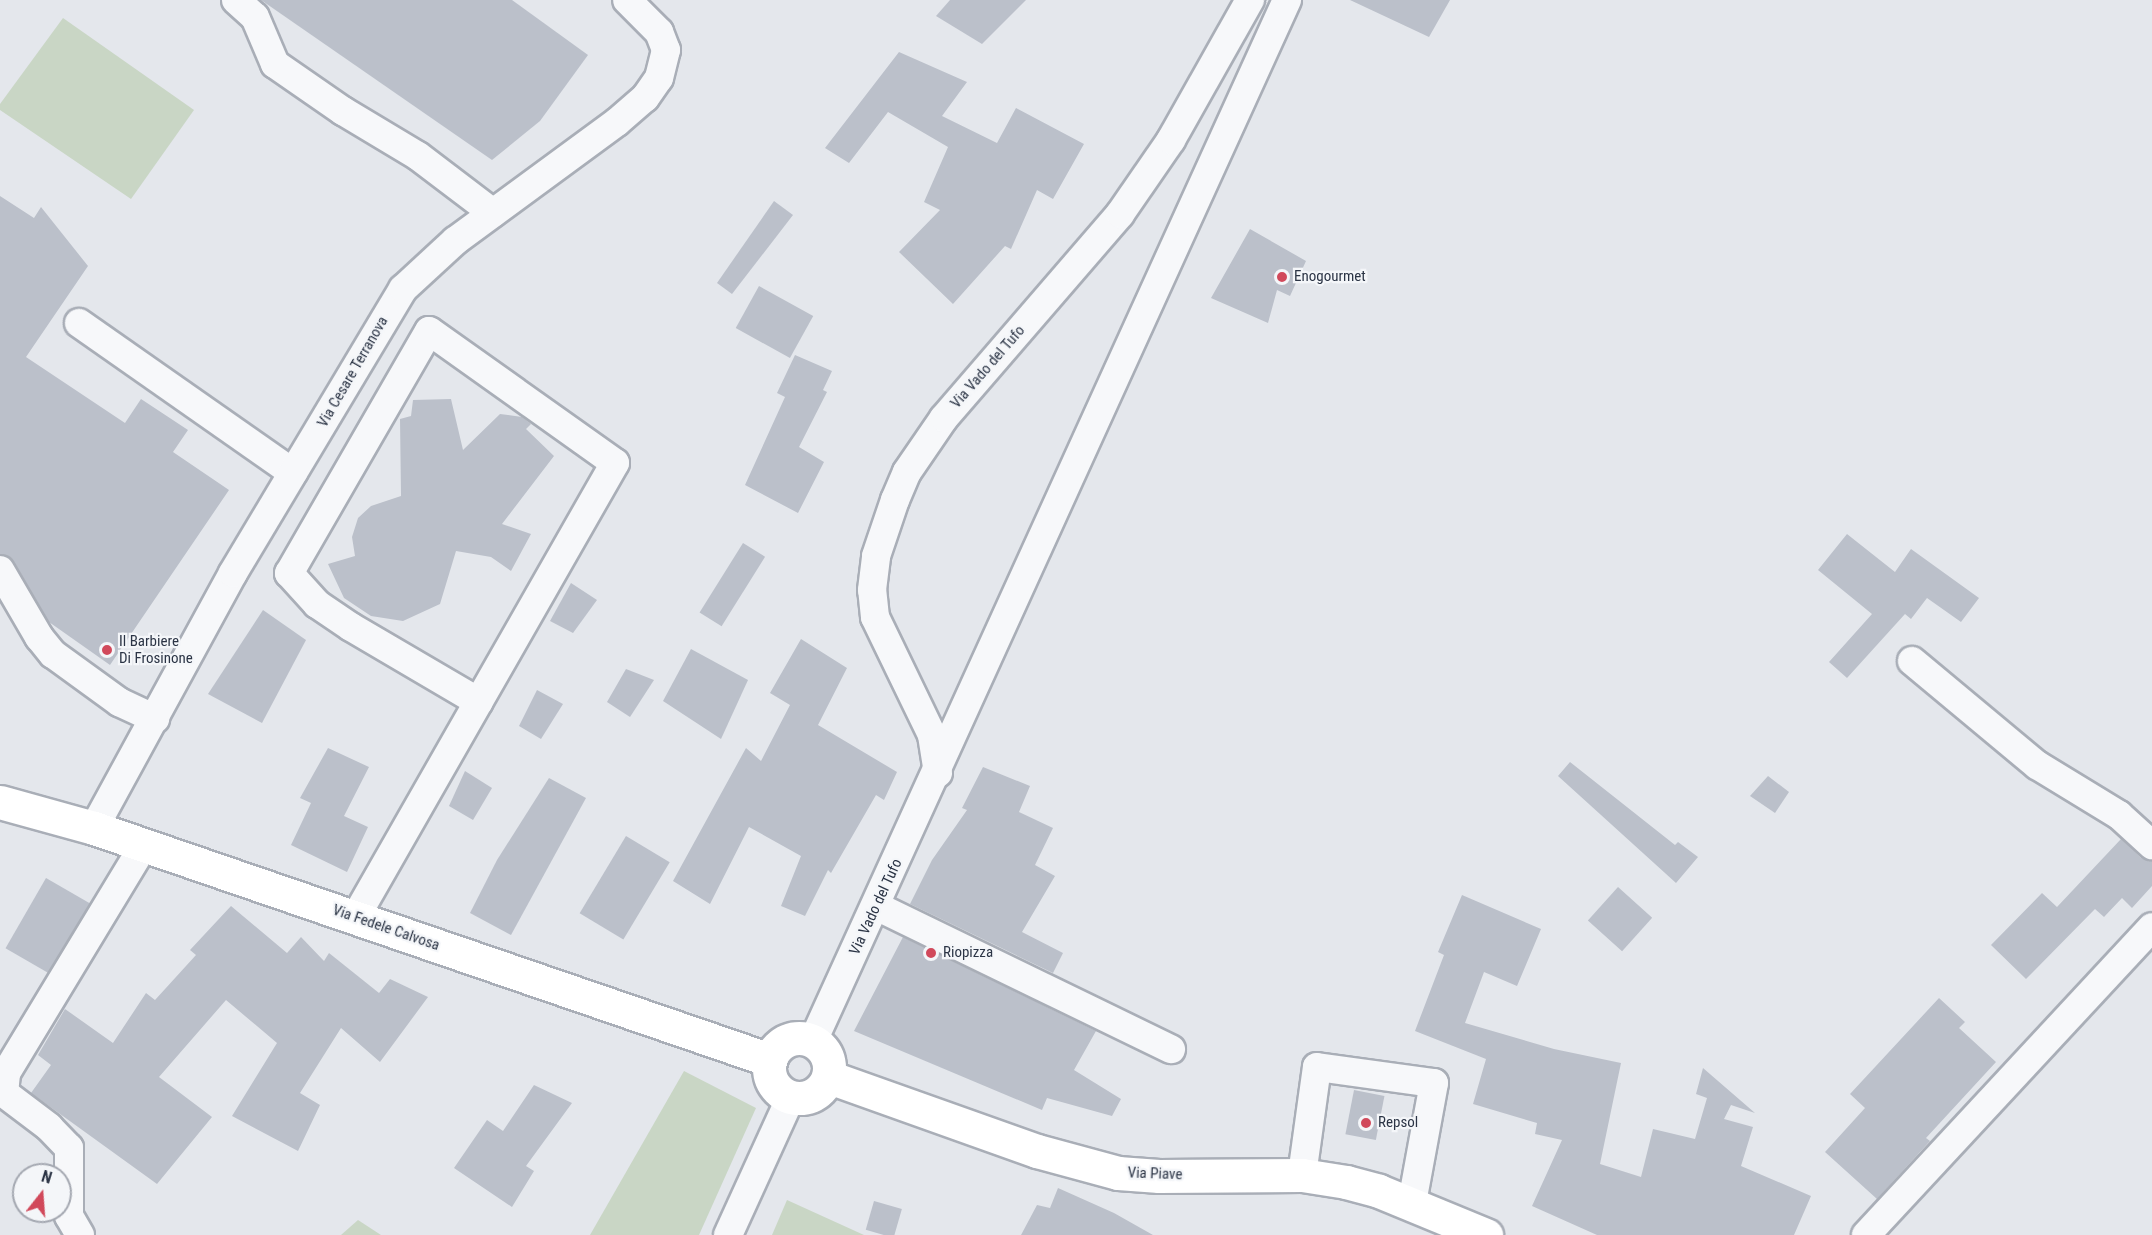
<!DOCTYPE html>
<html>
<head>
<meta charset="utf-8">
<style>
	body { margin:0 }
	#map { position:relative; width:2152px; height:1235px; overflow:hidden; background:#e4e7ec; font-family:"Roboto Condensed",sans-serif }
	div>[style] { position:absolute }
	.green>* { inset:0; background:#c9d6c5 }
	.building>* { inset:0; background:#bbc0ca; transform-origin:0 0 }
	.roads { filter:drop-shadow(2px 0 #a9aeb7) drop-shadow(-2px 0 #a9aeb7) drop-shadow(0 2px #a9aeb7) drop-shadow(0 -2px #a9aeb7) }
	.minor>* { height:28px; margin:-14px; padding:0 14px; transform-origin:14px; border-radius:14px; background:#f7f8fa }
	.major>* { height:33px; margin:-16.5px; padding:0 16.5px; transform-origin:16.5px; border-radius:16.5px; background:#fff }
	.major>.ring { margin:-16.5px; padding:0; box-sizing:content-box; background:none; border:33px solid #fff; border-radius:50% }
	.dots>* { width:16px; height:16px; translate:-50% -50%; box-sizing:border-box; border:3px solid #f4f6f9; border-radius:50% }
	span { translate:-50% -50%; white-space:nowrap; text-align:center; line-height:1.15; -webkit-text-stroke:4.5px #f4f6f9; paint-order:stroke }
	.poi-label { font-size:15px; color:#2b3445 }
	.left { translate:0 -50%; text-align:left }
	.street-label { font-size:15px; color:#2b3445 }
	.north { position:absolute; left:12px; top:1163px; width:60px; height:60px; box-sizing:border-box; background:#f4f6f9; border:2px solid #a4a8b1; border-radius:50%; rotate:17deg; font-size:16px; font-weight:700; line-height:24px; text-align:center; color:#2b3445 }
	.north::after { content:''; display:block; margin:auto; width:21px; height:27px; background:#d1495b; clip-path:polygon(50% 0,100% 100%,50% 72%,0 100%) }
</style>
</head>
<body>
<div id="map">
	<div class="green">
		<div style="clip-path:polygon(63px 18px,194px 110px,131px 199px,0 110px,0 104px)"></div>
		<div style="clip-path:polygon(684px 1071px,756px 1108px,699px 1235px,590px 1235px)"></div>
		<div style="clip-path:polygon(787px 1200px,864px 1235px,772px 1235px)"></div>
		<div style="clip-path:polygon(358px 1220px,381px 1235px,341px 1235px)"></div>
	</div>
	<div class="building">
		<div style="clip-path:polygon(261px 0,512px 0,588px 55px,540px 121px,492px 160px)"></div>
		<div style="clip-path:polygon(950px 0,1026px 0,982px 44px,936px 16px)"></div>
		<div style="clip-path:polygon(1350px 0,1450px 0,1429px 37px)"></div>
		<div style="clip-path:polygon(899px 52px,967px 82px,942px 116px,997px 143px,1016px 108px,1084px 144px,1053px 199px,1037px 190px,1011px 249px,1005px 246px,953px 304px,899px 252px,940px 210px,924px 202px,948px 147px,888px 112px,849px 163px,825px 148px)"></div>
		<div style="clip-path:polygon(0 196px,34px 218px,41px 207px,88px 266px,26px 357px,125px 423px,141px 399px,188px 430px,173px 452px,229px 490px,110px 665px,49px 622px,14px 562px,0 554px)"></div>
		<div style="clip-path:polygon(774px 201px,793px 215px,732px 294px,717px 283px)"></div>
		<div style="clip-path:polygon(1250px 229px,1306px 261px,1290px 296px,1277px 290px,1268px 323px,1211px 298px)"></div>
		<div style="left:759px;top:286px;width:62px;height:48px;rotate:29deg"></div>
		<div style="clip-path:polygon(795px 355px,832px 371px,823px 390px,827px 392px,799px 447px,824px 462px,798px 513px,745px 485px,785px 397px,777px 393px)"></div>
		<div style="clip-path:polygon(451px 399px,463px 450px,500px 414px,522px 417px,531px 424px,526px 429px,554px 456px,502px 524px,531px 534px,511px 571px,491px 557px,456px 551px,440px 604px,403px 621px,371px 616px,344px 598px,328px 564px,355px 556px,352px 537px,358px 518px,371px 506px,401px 496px,400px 419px,411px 416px,413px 400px)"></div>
		<div style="clip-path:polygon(1847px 534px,1895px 572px,1911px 549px,1979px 598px,1961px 622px,1927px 598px,1911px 619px,1905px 614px,1847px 678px,1829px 662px,1872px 614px,1818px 570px)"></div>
		<div style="left:743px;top:543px;width:26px;height:82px;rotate:32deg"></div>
		<div style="clip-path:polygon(571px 583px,597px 600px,573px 633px,550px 621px)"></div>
		<div style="clip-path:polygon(263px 610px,306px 640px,262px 723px,208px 694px)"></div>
		<div style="clip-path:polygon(801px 639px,847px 668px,818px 725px,897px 772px,884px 800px,876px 795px,831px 873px,828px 870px,805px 916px,781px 906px,801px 856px,749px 827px,710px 904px,673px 881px,746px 748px,761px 761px,790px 705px,770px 693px)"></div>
		<div style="clip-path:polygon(691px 649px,748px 680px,721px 739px,663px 701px)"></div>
		<div style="clip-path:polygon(626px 669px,654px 680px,630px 717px,607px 702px)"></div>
		<div style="clip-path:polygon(537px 690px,563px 704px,541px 739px,519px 726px)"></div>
		<div style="clip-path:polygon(328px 748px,369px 767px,344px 816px,368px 827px,347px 872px,291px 845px,311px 803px,300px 798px)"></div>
		<div style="clip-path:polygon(1570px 762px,1675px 845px,1678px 842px,1698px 857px,1676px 883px,1558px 776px)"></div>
		<div style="clip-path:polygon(983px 767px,1030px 786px,1019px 812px,1053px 828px,1035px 865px,1055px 876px,1022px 932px,1063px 953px,1053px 973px,910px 904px,932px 860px,967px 810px,962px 808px)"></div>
		<div style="clip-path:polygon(465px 771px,492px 788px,473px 820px,449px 806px)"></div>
		<div style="clip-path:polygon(1768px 776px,1789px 792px,1775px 813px,1750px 796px)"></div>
		<div style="clip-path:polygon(549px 778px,586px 798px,511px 935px,470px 913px,497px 860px)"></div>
		<div style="left:626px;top:836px;width:51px;height:90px;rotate:31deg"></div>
		<div style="clip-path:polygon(2121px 839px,2141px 858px,2152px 861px,2152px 886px,2132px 908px,2122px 898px,2104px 917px,2095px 909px,2026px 979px,1991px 945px,2042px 893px,2057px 907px)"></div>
		<div style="left:46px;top:878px;width:51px;height:81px;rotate:30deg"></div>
		<div style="left:1618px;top:887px;width:46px;height:45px;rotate:42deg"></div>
		<div style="clip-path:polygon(1462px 895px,1541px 929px,1517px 986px,1484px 972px,1465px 1023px,1554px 1049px,1621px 1063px,1600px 1164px,1641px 1177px,1653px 1129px,1695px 1139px,1707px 1098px,1696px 1094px,1703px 1068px,1755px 1113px,1731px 1105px,1724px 1119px,1753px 1127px,1741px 1166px,1811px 1196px,1794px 1235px,1597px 1235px,1532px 1206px,1562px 1140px,1535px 1134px,1537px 1123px,1473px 1104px,1486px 1059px,1415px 1031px,1444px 955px,1438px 952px)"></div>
		<div style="clip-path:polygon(231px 906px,287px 953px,301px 937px,324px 961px,329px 953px,379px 993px,390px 979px,428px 997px,380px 1062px,341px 1028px,300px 1093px,320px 1105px,298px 1151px,232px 1116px,277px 1043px,226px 1000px,159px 1077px,212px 1117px,157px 1184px,31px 1093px,51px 1065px,38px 1055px,65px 1009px,113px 1043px,146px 993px,155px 1000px,196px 955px,190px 950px)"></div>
		<div style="clip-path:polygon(903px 937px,1096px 1031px,1074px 1070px,1121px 1099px,1112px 1116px,1047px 1098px,1042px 1110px,854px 1031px)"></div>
		<div style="clip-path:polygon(1939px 998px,1965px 1022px,1959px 1028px,1996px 1062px,1926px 1138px,1930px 1141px,1877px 1199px,1825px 1152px,1865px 1108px,1850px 1094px)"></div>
		<div style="clip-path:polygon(534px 1085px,572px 1103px,526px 1166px,534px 1171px,512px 1207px,454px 1168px,487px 1120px,503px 1131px)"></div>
		<div style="left:1354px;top:1090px;width:31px;height:45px;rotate:11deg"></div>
		<div style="clip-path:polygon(1058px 1188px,1114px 1213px,1153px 1235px,1021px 1235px,1037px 1205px,1050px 1208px)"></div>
		<div style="left:874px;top:1201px;width:29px;height:30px;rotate:16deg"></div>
	</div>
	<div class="roads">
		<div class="minor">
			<div style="left:236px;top:0;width:25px;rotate:42deg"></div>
			<div style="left:255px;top:17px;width:51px;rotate:66.9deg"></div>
			<div style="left:275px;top:64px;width:83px;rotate:34.7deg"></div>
			<div style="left:343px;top:111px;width:87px;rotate:31deg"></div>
			<div style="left:418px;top:156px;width:94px;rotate:37.2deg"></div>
			<div style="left:79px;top:323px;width:261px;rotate:35deg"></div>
			<div style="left:0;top:570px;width:78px;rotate:59.8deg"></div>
			<div style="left:39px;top:637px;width:22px;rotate:51deg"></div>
			<div style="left:53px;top:654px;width:82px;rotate:36deg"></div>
			<div style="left:119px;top:702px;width:40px;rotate:25deg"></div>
			<div style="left:1912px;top:661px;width:163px;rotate:39.8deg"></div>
			<div style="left:2037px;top:765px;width:96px;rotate:31.4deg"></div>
			<div style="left:2119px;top:815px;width:45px;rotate:42.3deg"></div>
			<div style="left:938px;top:773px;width:38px;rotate:-99deg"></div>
			<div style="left:932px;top:735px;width:131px;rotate:-115.8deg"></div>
			<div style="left:875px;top:617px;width:27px;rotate:-96deg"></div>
			<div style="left:872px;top:590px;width:34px;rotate:-83deg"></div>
			<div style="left:876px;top:556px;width:59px;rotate:-71.3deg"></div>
			<div style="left:895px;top:500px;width:30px;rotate:-67deg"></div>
			<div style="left:907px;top:472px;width:65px;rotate:-55.6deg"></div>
			<div style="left:944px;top:418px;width:269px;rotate:-49.2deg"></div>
			<div style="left:1120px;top:214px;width:90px;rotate:-55.4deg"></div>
			<div style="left:1171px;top:140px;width:161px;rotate:-60.6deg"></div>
			<div style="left:94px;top:828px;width:290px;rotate:-61.4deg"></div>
			<div style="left:233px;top:573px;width:331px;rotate:-59.1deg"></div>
			<div style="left:403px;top:289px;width:71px;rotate:-42.7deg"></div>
			<div style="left:455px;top:241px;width:201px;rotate:-36.3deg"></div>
			<div style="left:617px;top:122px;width:37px;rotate:-41deg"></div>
			<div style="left:645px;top:98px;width:24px;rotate:-55deg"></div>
			<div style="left:659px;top:78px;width:29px;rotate:-76deg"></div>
			<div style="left:666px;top:50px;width:19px;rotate:-111deg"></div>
			<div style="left:659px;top:32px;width:45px;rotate:-135deg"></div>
			<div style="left:876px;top:906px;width:328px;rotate:25.9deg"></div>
			<div style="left:355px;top:918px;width:524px;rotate:-60.26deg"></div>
			<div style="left:615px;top:463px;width:228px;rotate:-144.6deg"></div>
			<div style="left:429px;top:331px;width:280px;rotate:120deg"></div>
			<div style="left:289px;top:573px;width:42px;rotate:47.9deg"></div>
			<div style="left:317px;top:604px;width:41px;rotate:34.1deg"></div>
			<div style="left:351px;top:627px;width:148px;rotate:30.4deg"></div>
			<div style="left:813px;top:1041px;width:1144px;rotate:-65.52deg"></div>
			<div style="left:1302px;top:1175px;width:109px;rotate:-82.1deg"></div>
			<div style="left:1317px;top:1067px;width:118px;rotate:7.8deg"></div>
			<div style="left:1434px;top:1083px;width:122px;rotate:100.4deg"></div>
			<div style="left:80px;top:1235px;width:22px;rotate:-120deg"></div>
			<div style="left:69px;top:1216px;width:68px;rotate:-90deg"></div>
			<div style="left:69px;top:1148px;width:29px;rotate:-134deg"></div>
			<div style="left:49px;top:1127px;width:56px;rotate:-142.9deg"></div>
			<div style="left:4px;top:1093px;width:20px;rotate:-84deg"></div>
			<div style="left:6px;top:1073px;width:267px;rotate:-58.8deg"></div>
			<div style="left:728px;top:1235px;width:152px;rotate:-65.5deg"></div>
			<div style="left:1866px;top:1235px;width:420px;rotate:-47.1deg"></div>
		</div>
		<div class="major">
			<div style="left:0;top:802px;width:98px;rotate:15.5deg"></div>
			<div style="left:94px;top:828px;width:715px;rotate:18.94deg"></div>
			<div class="ring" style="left:769px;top:1038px;width:27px;height:27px"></div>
			<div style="left:829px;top:1077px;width:221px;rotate:19.6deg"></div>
			<div style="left:1037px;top:1151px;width:84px;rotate:15.2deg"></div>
			<div style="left:1118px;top:1173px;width:41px;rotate:4.2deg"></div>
			<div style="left:1159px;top:1176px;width:143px;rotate:-0.4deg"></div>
			<div style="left:1302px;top:1175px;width:45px;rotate:9deg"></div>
			<div style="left:1346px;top:1182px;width:34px;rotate:15deg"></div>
			<div style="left:1379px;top:1191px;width:116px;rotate:22.4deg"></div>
		</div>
	</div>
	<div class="dots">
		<div style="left:1282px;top:277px;background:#d1495b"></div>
		<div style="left:107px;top:650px;background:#d1495b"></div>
		<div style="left:931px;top:953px;background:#d1495b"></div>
		<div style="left:1366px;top:1123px;background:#d1495b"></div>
	</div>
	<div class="poi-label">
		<span class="left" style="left:1294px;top:277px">Enogourmet</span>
		<span class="left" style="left:119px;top:650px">Il Barbiere<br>Di Frosinone</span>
		<span class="left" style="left:943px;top:953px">Riopizza</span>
		<span class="left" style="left:1378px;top:1123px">Repsol</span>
	</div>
	<div class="street-label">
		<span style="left:988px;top:367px;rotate:-49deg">Via Vado del Tufo</span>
		<span style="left:353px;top:372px;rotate:-60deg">Via Cesare Terranova</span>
		<span style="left:876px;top:907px;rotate:-65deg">Via Vado del Tufo</span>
		<span style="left:386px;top:928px;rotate:19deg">Via Fedele Calvosa</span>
		<span style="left:1155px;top:1174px;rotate:2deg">Via Piave</span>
	</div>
	<div class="north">N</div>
</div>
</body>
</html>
